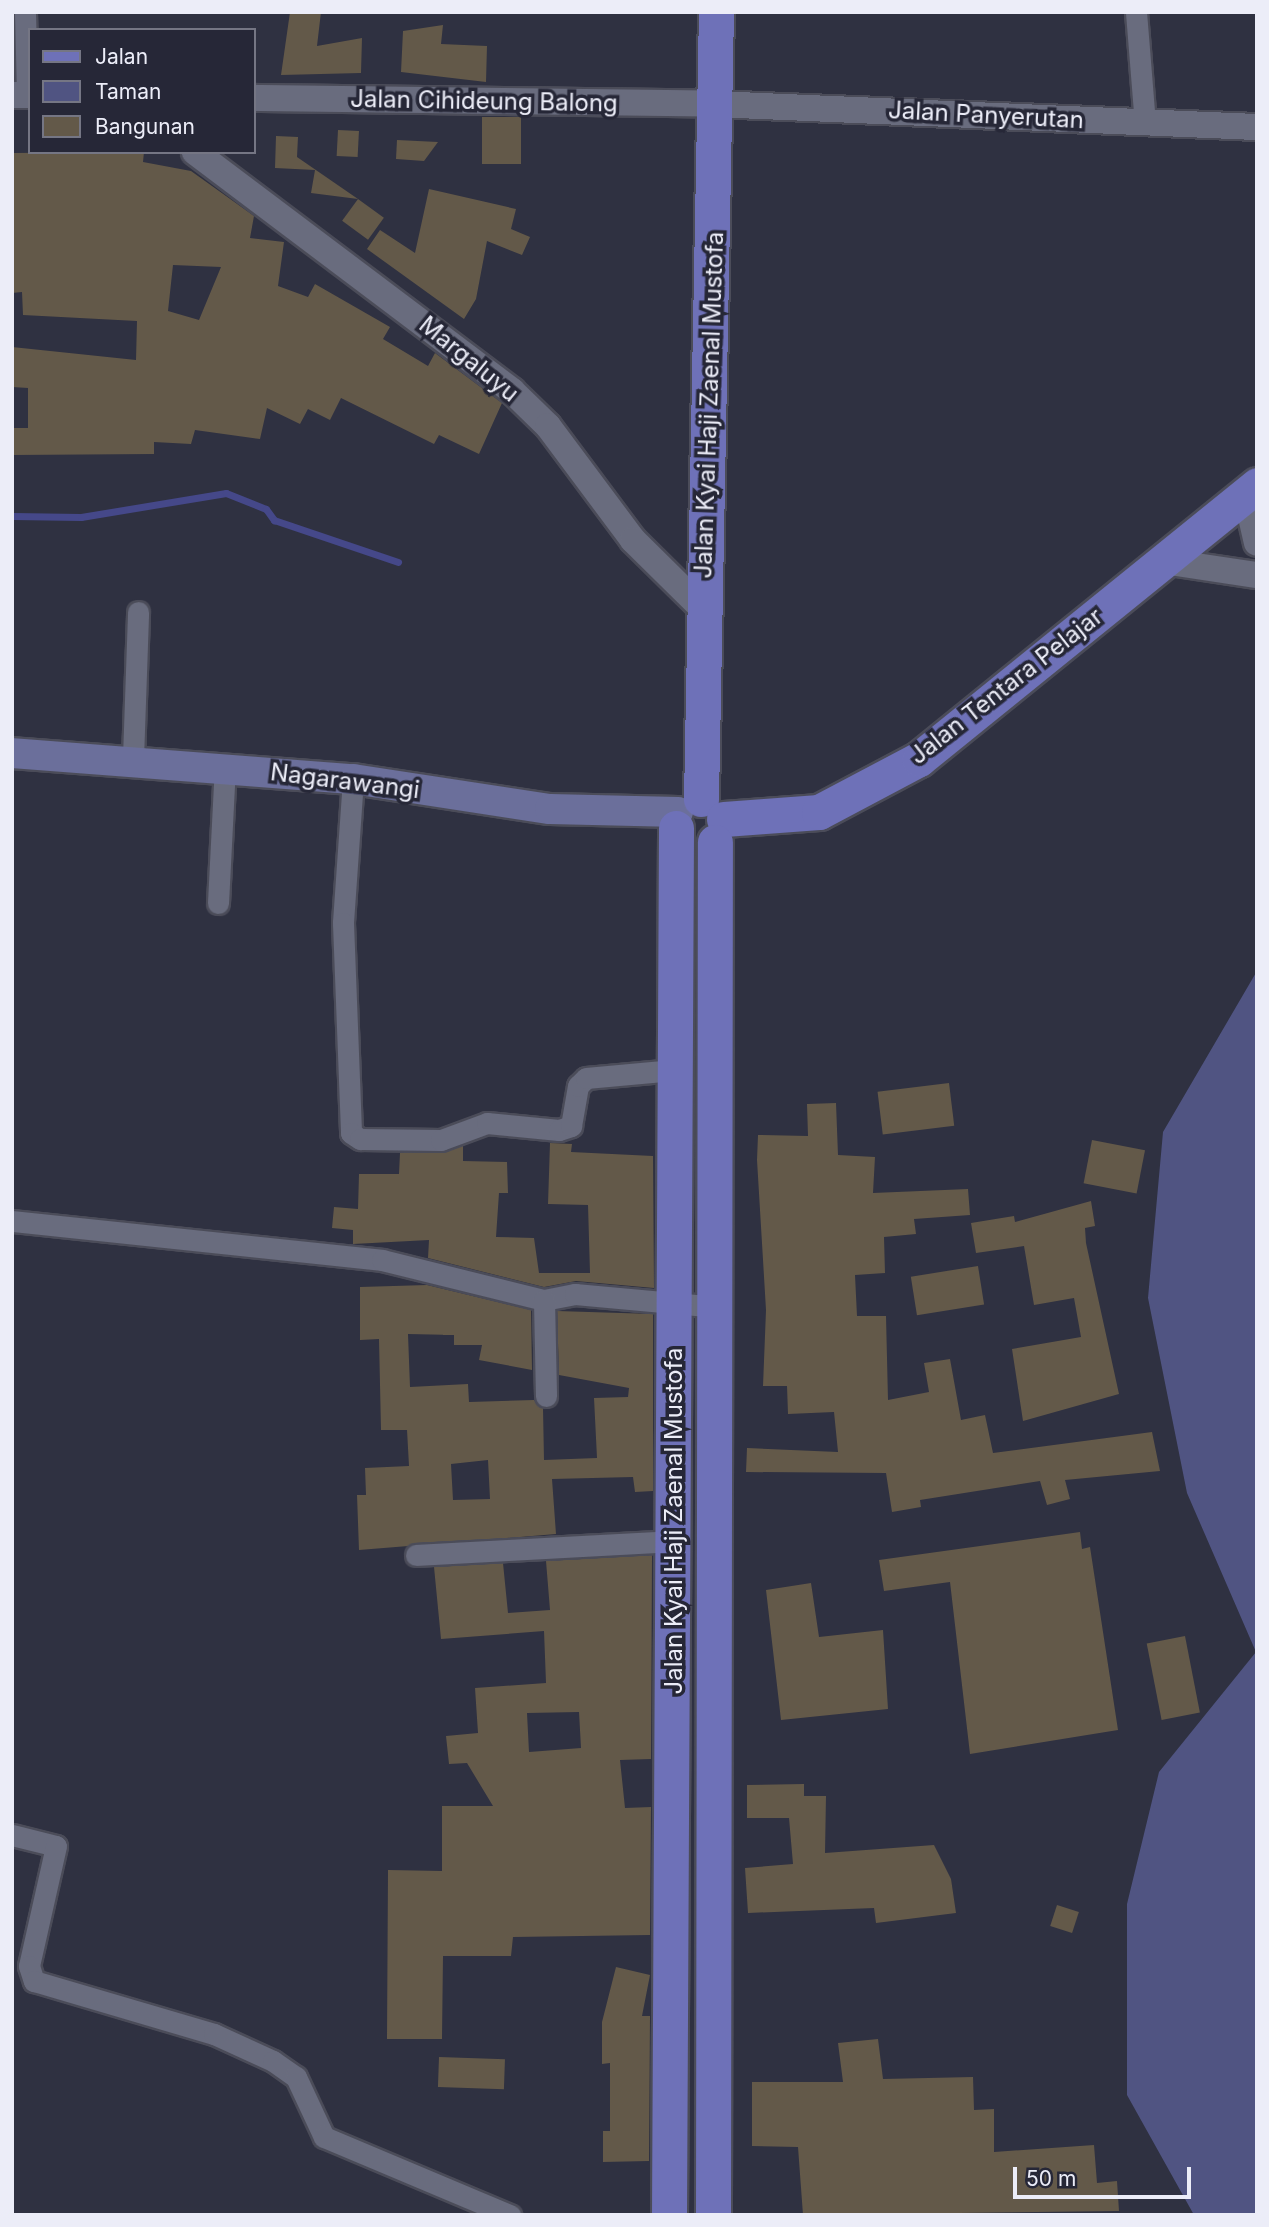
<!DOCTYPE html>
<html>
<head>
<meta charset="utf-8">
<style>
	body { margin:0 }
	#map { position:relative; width:1269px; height:2227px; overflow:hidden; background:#2f3141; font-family:Inter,sans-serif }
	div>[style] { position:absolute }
	.green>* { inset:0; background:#505482 }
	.stream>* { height:7px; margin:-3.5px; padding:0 3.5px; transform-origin:3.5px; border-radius:3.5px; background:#454889 }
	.building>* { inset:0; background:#635949; transform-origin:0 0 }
	.roads { filter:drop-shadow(2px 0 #4b4c59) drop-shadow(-2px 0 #4b4c59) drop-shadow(0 2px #4b4c59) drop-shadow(0 -2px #4b4c59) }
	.minor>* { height:21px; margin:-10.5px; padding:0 10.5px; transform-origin:10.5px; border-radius:10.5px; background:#696c7e }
	.tertiary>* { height:26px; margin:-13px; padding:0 13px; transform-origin:13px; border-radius:13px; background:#696c7e }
	.secondary>* { height:30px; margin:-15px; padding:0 15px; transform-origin:15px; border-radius:15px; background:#6b6f9b }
	.primary>* { height:35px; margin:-17.5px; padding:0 17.5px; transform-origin:17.5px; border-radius:17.5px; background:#6e71b8 }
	span { translate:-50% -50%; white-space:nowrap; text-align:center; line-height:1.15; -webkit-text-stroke:7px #262737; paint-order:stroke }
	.street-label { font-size:24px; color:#ecedf8 }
	.frame { position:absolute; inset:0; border:14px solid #ecedf8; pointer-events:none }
	.legend { position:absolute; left:28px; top:28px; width:228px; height:126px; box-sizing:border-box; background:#262737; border:2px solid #757684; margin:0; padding:9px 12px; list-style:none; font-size:21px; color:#ecedf8 }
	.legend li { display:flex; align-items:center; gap:14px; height:35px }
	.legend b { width:35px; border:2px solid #757684 }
	.scale { position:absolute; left:1013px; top:2167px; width:178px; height:32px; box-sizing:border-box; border:4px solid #ecedf8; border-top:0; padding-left:9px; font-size:21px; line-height:24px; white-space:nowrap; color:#ecedf8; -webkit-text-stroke:5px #262737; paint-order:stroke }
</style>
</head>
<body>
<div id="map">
	<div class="green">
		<div style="clip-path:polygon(1257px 971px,1257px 2215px,1194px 2215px,1127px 2095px,1127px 1904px,1159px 1772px,1256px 1652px,1187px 1493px,1148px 1298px,1163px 1132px)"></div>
	</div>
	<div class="stream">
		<div style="left:12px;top:516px;width:69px;rotate:0.8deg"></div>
		<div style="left:81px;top:517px;width:147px;rotate:-9.4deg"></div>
		<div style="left:226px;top:493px;width:43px;rotate:21.8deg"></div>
		<div style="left:266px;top:509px;width:14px;rotate:54deg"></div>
		<div style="left:274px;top:520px;width:131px;rotate:18.7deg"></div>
	</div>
	<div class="building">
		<div style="clip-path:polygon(290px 12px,321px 12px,317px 46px,362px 38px,361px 73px,281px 75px)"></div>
		<div style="clip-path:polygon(443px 25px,441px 44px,487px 46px,486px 82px,401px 72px,403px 31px)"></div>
		<div style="left:482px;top:117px;width:39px;height:47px"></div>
		<div style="left:338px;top:130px;width:21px;height:26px;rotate:3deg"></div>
		<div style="clip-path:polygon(276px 136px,298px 137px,297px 157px,358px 199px,311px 193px,315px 170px,275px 168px)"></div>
		<div style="clip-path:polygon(397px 140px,438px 142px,424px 161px,396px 159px)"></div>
		<div style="clip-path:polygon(evenodd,144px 152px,143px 162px,191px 171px,254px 216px,250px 238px,284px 242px,278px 286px,308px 297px,315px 284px,390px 327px,383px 339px,428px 366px,435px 353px,502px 403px,479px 454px,439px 435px,434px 444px,341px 398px,330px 420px,308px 409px,300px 424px,267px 408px,260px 439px,195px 430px,191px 444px,154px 442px,154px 454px,12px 455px,12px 428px,28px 428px,28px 388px,12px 387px,12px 347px,136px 360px,137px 321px,23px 315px,22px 292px,12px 293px,12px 153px,144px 152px,173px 265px,221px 267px,199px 320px,168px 311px,173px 265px)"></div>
		<div style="clip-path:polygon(429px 189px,516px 209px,511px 229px,530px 237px,522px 255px,487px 241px,476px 299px,464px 319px,367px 249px,380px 230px,415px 253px)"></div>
		<div style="left:358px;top:199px;width:32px;height:27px;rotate:36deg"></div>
		<div style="left:949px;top:1083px;width:43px;height:72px;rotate:83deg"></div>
		<div style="clip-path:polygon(836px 1103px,838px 1155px,875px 1157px,873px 1193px,968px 1189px,970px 1215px,914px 1219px,916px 1234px,884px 1237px,885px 1273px,855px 1275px,857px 1316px,886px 1316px,888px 1400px,929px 1392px,924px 1363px,950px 1359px,961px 1420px,985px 1415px,993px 1453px,1152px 1432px,1160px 1471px,1065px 1480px,1070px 1499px,1047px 1505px,1040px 1481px,920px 1500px,921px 1507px,892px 1512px,886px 1473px,746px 1472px,747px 1448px,838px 1452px,834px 1412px,788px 1414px,787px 1386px,763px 1386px,766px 1310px,757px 1160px,758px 1135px,808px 1136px,807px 1104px)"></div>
		<div style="left:1092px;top:1140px;width:54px;height:44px;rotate:11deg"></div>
		<div style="clip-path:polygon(550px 1143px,572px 1144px,571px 1152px,653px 1156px,654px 1288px,576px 1281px,544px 1287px,428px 1258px,429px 1240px,353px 1244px,353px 1230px,332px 1228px,334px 1207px,358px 1209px,359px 1174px,399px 1174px,400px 1153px,463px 1146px,463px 1161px,507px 1162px,508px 1193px,499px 1193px,496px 1237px,534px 1238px,539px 1273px,590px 1273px,588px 1205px,548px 1204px)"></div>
		<div style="clip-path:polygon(1091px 1201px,1095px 1226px,1085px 1228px,1086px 1243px,1119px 1394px,1023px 1421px,1012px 1349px,1081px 1337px,1074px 1298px,1034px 1305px,1024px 1246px,976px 1253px,971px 1223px,1014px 1216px,1015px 1222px)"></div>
		<div style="left:978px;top:1266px;width:39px;height:68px;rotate:81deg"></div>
		<div style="clip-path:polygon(evenodd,427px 1285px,531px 1310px,532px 1370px,479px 1360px,482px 1345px,454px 1345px,454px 1335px,408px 1334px,410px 1387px,468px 1384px,469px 1402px,534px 1400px,543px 1408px,544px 1460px,597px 1458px,594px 1398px,628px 1397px,629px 1388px,559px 1375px,557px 1311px,653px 1314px,653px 1491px,635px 1492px,633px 1477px,552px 1479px,556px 1534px,359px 1550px,357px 1495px,366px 1495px,365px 1468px,409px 1466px,407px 1430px,381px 1430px,379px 1339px,360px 1340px,360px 1287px,427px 1285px,488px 1460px,490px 1499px,453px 1500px,451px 1464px,488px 1460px)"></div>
		<div style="clip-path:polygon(1080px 1532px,1082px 1549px,1090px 1547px,1118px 1730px,970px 1754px,950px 1582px,884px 1591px,879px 1560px)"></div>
		<div style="clip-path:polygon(evenodd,652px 1555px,651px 1759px,620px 1760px,625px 1808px,651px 1807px,650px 1935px,513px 1937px,511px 1956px,443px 1956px,442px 2039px,387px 2039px,388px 1870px,442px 1871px,442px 1806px,493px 1806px,467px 1763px,449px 1764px,446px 1736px,478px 1733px,475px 1688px,546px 1683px,544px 1631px,441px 1639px,434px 1567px,503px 1563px,508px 1613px,550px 1610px,546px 1561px,652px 1555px,579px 1712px,581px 1748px,529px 1752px,527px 1713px,579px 1712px)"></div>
		<div style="clip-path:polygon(811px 1583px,819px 1637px,883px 1630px,888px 1709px,781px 1720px,766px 1590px)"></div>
		<div style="left:1185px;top:1636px;width:78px;height:39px;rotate:79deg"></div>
		<div style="clip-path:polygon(804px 1784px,804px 1796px,826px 1796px,825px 1853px,934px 1845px,951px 1879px,956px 1913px,876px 1923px,874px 1908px,748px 1913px,745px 1868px,793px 1864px,789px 1818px,747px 1818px,747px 1785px)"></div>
		<div style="left:1057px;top:1905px;width:23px;height:22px;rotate:18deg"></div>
		<div style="clip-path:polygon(616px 1967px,650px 1975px,642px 2016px,650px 2016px,649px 2161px,603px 2162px,603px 2131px,610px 2131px,610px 2063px,602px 2064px,602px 2022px)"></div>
		<div style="clip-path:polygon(878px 2039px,883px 2079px,973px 2077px,974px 2110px,994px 2109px,994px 2152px,1094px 2145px,1097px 2183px,1117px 2181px,1119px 2211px,803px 2215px,798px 2147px,752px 2146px,752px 2082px,843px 2082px,838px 2043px)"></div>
		<div style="left:439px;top:2057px;width:66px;height:30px;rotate:2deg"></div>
	</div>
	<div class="roads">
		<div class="minor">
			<div style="left:25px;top:12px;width:83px;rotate:88.6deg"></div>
			<div style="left:1136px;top:12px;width:112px;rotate:85.4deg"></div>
			<div style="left:133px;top:758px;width:146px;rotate:-88deg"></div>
			<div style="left:353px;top:779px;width:144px;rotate:94deg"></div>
			<div style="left:343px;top:923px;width:210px;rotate:87.8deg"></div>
			<div style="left:351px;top:1133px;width:11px;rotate:34deg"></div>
			<div style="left:360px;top:1139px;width:81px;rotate:0.7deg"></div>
			<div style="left:441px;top:1140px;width:49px;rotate:-20.3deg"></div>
			<div style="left:487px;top:1123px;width:72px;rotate:5.6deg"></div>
			<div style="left:559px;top:1130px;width:13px;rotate:-18deg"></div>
			<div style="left:571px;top:1126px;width:41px;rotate:-80.1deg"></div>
			<div style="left:578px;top:1086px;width:11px;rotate:-45deg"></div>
			<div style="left:586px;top:1078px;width:88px;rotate:-5.2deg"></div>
			<div style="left:218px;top:903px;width:136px;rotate:-87.1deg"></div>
			<div style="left:12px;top:1221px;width:372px;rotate:6deg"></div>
			<div style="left:382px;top:1260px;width:167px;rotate:13.9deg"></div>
			<div style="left:544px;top:1300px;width:32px;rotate:-11deg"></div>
			<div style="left:575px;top:1294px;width:143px;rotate:5.2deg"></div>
			<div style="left:544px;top:1300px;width:96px;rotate:88.8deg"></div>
			<div style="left:416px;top:1555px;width:258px;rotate:-3.1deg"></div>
			<div style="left:12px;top:1835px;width:45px;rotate:14deg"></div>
			<div style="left:56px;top:1846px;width:123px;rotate:102.7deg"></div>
			<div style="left:29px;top:1966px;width:16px;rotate:72deg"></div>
			<div style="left:34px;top:1981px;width:188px;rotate:16.4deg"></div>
			<div style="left:214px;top:2034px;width:65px;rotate:24.6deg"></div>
			<div style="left:273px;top:2061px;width:28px;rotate:35deg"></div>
			<div style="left:296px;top:2077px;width:66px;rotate:65deg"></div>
			<div style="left:324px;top:2137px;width:202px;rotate:22.8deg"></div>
		</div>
		<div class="tertiary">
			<div style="left:12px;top:95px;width:18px"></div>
			<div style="left:254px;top:98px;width:460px;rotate:0.7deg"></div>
			<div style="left:714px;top:104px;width:543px;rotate:2.43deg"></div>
			<div style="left:195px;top:152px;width:397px;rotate:37deg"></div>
			<div style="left:512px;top:391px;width:50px;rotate:44.2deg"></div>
			<div style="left:548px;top:426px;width:142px;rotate:53.3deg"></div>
			<div style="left:633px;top:540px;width:98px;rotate:44.6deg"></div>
			<div style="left:1246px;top:495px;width:49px;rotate:77.1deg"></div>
			<div style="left:1163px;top:561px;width:95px;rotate:8.5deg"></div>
		</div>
		<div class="secondary">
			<div style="left:12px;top:753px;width:342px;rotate:4.4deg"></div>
			<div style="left:353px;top:779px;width:199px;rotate:8.7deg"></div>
			<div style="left:550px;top:809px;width:128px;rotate:1.3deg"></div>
		</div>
		<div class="primary">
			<div style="left:701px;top:799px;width:787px;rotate:-88.91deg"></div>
			<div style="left:724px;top:819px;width:95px;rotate:-4.2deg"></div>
			<div style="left:819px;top:812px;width:113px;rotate:-27.9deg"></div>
			<div style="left:919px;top:759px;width:435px;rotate:-39deg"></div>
			<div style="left:669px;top:2215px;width:1387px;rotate:-89.71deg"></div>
			<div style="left:713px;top:2215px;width:1373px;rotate:-89.92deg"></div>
		</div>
	</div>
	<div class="street-label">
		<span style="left:484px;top:101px;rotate:1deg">Jalan Cihideung Balong</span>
		<span style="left:986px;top:115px;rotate:3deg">Jalan Panyerutan</span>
		<span style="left:469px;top:359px;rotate:39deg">Margaluyu</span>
		<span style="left:709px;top:405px;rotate:-88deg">Jalan Kyai Haji Zaenal Mustofa</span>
		<span style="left:1006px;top:686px;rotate:-38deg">Jalan Tentara Pelajar</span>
		<span style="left:345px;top:781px;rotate:7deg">Nagarawangi</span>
		<span style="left:674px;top:1521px;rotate:-90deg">Jalan Kyai Haji Zaenal Mustofa</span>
	</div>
	<div class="frame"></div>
	<ul class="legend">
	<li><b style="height:9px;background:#6e71b8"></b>Jalan</li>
	<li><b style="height:19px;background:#505482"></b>Taman</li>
	<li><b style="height:19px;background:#635949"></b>Bangunan</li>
	</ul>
	<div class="scale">50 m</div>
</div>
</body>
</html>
